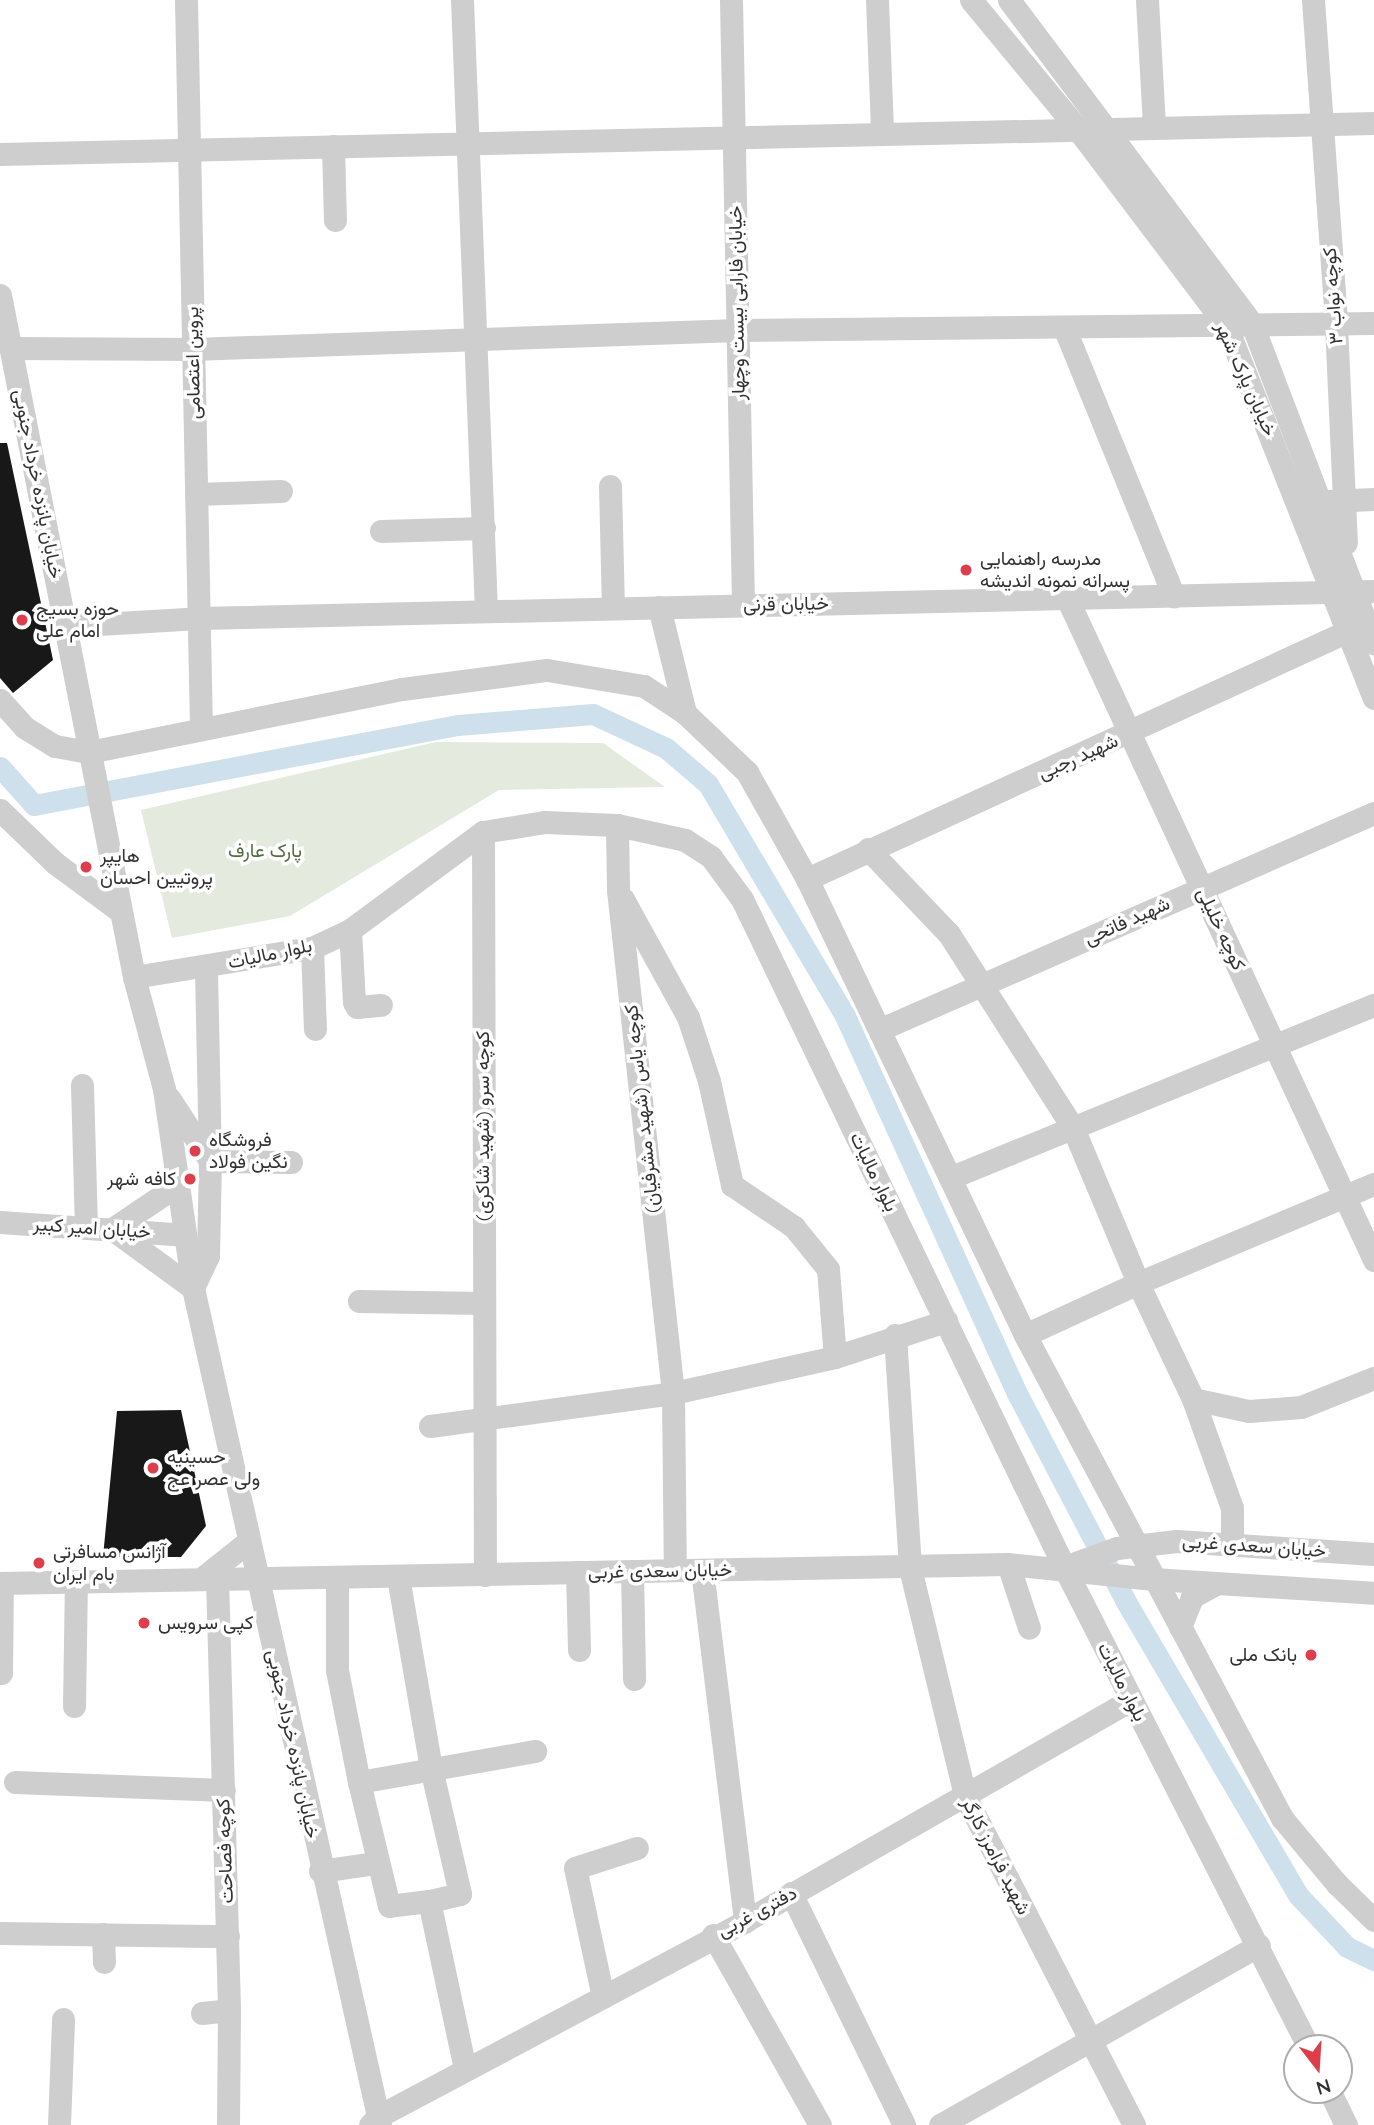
<!DOCTYPE html>
<html>
<head>
<meta charset="utf-8">
<style>
	body { margin:0 }
	#map { position:relative; width:1374px; height:2125px; overflow:hidden; background:#fff; font-family:Quicksand,Vazirmatn,sans-serif }
	div>[style] { position:absolute }
	.green>* { inset:0; background:#e4eadd }
	.canal>* { height:21px; margin:-10.5px; padding:0 10.5px; transform-origin:10.5px; border-radius:10.5px; background:#cee0ec }
	.building>* { inset:0; background:#181818 }
	.minor>* { height:23px; margin:-11.5px; padding:0 11.5px; transform-origin:11.5px; border-radius:11.5px; background:#cecece }
	.dots>* { width:19px; height:19px; translate:-50% -50%; box-sizing:border-box; border:4px solid #fff; border-radius:50% }
	span { translate:-50% -50%; white-space:nowrap; text-align:center; line-height:1.15; -webkit-text-stroke:7px #fff; paint-order:stroke }
	.street-label { font-size:19px; color:#313131 }
	.poi-label { font-size:19px; color:#313131 }
	.left { translate:0 -50%; text-align:left }
	.right { translate:-100% -50%; text-align:right }
	.park-label { font-size:19px; color:#556c40 }
	.north { position:absolute; left:1283px; top:2034px; width:70px; height:70px; box-sizing:border-box; background:#fff; border:2px solid #adadad; border-radius:50%; rotate:163deg; font-size:19px; font-weight:700; line-height:28px; text-align:center; color:#313131 }
	.north::after { content:''; display:block; margin:auto; width:24px; height:32px; background:#de3d4b; clip-path:polygon(50% 0,100% 100%,50% 72%,0 100%) }
</style>
</head>
<body>
<div id="map">
	<div class="green">
		<div style="clip-path:polygon(436px 742px,603px 743px,665px 787px,499px 790px,290px 916px,172px 938px,141px 810px)"></div>
	</div>
	<div class="canal">
		<div style="left:0;top:767px;width:51px;rotate:48.2deg"></div>
		<div style="left:34px;top:805px;width:431px;rotate:-10.7deg"></div>
		<div style="left:458px;top:725px;width:135px;rotate:-4.7deg"></div>
		<div style="left:593px;top:714px;width:81px;rotate:25deg"></div>
		<div style="left:666px;top:748px;width:55px;rotate:40.6deg"></div>
		<div style="left:708px;top:784px;width:269px;rotate:59.4deg"></div>
		<div style="left:845px;top:1016px;width:417px;rotate:65.5deg"></div>
		<div style="left:1018px;top:1395px;width:231px;rotate:62.4deg"></div>
		<div style="left:1125px;top:1600px;width:342px;rotate:59.6deg"></div>
		<div style="left:1298px;top:1895px;width:71px;rotate:46.7deg"></div>
		<div style="left:1347px;top:1947px;width:30px;rotate:26deg"></div>
	</div>
	<div class="building">
		<div style="clip-path:polygon(0 443px,7px 443px,53px 660px,13px 693px,0 678px)"></div>
		<div style="clip-path:polygon(181px 1410px,206px 1526px,181px 1557px,103px 1557px,117px 1411px)"></div>
	</div>
	<div class="minor">
		<div style="left:186px;top:0;width:726px;rotate:88.82deg"></div>
		<div style="left:462px;top:0;width:611px;rotate:87.75deg"></div>
		<div style="left:731px;top:0;width:605px;rotate:88.86deg"></div>
		<div style="left:877px;top:0;width:132px;rotate:87.8deg"></div>
		<div style="left:971px;top:0;width:165px;rotate:50.4deg"></div>
		<div style="left:1076px;top:127px;width:248px;rotate:52.9deg"></div>
		<div style="left:1226px;top:325px;width:401px;rotate:68.4deg"></div>
		<div style="left:1009px;top:0;width:405px;rotate:53.1deg"></div>
		<div style="left:1252px;top:324px;width:342px;rotate:69.1deg"></div>
		<div style="left:1147px;top:0;width:126px;rotate:86.8deg"></div>
		<div style="left:1313px;top:0;width:325px;rotate:85.9deg"></div>
		<div style="left:1336px;top:324px;width:219px;rotate:87.4deg"></div>
		<div style="left:333px;top:146px;width:74px;rotate:88.5deg"></div>
		<div style="left:0;top:154px;width:1374px;rotate:-1.29deg"></div>
		<div style="left:0;top:295px;width:695px;rotate:78.88deg"></div>
		<div style="left:134px;top:977px;width:116px;rotate:75deg"></div>
		<div style="left:164px;top:1089px;width:201px;rotate:81.7deg"></div>
		<div style="left:193px;top:1288px;width:858px;rotate:77.41deg"></div>
		<div style="left:1064px;top:327px;width:291px;rotate:67.8deg"></div>
		<div style="left:11px;top:348px;width:182px;rotate:0.3deg"></div>
		<div style="left:193px;top:349px;width:545px;rotate:-2deg"></div>
		<div style="left:738px;top:330px;width:636px;rotate:-0.63deg"></div>
		<div style="left:610px;top:486px;width:122px;rotate:88.6deg"></div>
		<div style="left:196px;top:494px;width:85px;rotate:-2deg"></div>
		<div style="left:1328px;top:501px;width:46px;rotate:-2.5deg"></div>
		<div style="left:381px;top:531px;width:103px;rotate:-1.7deg"></div>
		<div style="left:1067px;top:598px;width:730px;rotate:65.12deg"></div>
		<div style="left:659px;top:607px;width:109px;rotate:76.2deg"></div>
		<div style="left:66px;top:626px;width:133px;rotate:-3.4deg"></div>
		<div style="left:199px;top:618px;width:1175px;rotate:-1.32deg"></div>
		<div style="left:0;top:700px;width:36px;rotate:48deg"></div>
		<div style="left:24px;top:727px;width:36px;rotate:32deg"></div>
		<div style="left:55px;top:746px;width:35px;rotate:10deg"></div>
		<div style="left:89px;top:752px;width:319px;rotate:-11.4deg"></div>
		<div style="left:402px;top:689px;width:146px;rotate:-7.5deg"></div>
		<div style="left:547px;top:670px;width:98px;rotate:9.4deg"></div>
		<div style="left:644px;top:686px;width:49px;rotate:33.4deg"></div>
		<div style="left:685px;top:713px;width:86px;rotate:43.6deg"></div>
		<div style="left:747px;top:772px;width:123px;rotate:60.7deg"></div>
		<div style="left:807px;top:879px;width:505px;rotate:64.45deg"></div>
		<div style="left:1025px;top:1335px;width:547px;rotate:61.98deg"></div>
		<div style="left:1282px;top:1818px;width:86px;rotate:50.2deg"></div>
		<div style="left:1337px;top:1884px;width:52px;rotate:44.2deg"></div>
		<div style="left:0;top:810px;width:76px;rotate:43.9deg"></div>
		<div style="left:55px;top:863px;width:82px;rotate:36.6deg"></div>
		<div style="left:617px;top:825px;width:65px;rotate:89.1deg"></div>
		<div style="left:618px;top:890px;width:506px;rotate:83.76deg"></div>
		<div style="left:673px;top:1393px;width:177px;rotate:89.4deg"></div>
		<div style="left:483px;top:832px;width:743px;rotate:89.85deg"></div>
		<div style="left:868px;top:849px;width:117px;rotate:46.4deg"></div>
		<div style="left:949px;top:934px;width:230px;rotate:57.4deg"></div>
		<div style="left:1073px;top:1128px;width:168px;rotate:67.2deg"></div>
		<div style="left:1138px;top:1283px;width:124px;rotate:155.3deg"></div>
		<div style="left:807px;top:879px;width:595px;rotate:-24.63deg"></div>
		<div style="left:623px;top:899px;width:135px;rotate:61.2deg"></div>
		<div style="left:688px;top:1017px;width:67px;rotate:71.8deg"></div>
		<div style="left:709px;top:1081px;width:107px;rotate:77.5deg"></div>
		<div style="left:732px;top:1185px;width:75px;rotate:34.1deg"></div>
		<div style="left:794px;top:1227px;width:54px;rotate:51deg"></div>
		<div style="left:828px;top:1269px;width:88px;rotate:85.5deg"></div>
		<div style="left:350px;top:930px;width:72px;rotate:86.8deg"></div>
		<div style="left:354px;top:1002px;width:6px;rotate:59deg"></div>
		<div style="left:357px;top:1007px;width:24px;rotate:-5deg"></div>
		<div style="left:312px;top:948px;width:81px;rotate:87.9deg"></div>
		<div style="left:134px;top:977px;width:180px;rotate:-9.3deg"></div>
		<div style="left:312px;top:948px;width:42px;rotate:-25.3deg"></div>
		<div style="left:350px;top:930px;width:165px;rotate:-36.4deg"></div>
		<div style="left:483px;top:832px;width:63px;rotate:-9.2deg"></div>
		<div style="left:545px;top:822px;width:72px;rotate:2.4deg"></div>
		<div style="left:617px;top:825px;width:70px;rotate:12.4deg"></div>
		<div style="left:685px;top:840px;width:31px;rotate:33deg"></div>
		<div style="left:711px;top:857px;width:52px;rotate:53.6deg"></div>
		<div style="left:742px;top:899px;width:742px;rotate:64.26deg"></div>
		<div style="left:1064px;top:1567px;width:540px;rotate:63.01deg"></div>
		<div style="left:881px;top:1029px;width:538px;rotate:-23.66deg"></div>
		<div style="left:82px;top:1085px;width:143px;rotate:88.4deg"></div>
		<div style="left:169px;top:1098px;width:75px;rotate:56.9deg"></div>
		<div style="left:210px;top:1161px;width:194px;rotate:-91.2deg"></div>
		<div style="left:952px;top:1177px;width:456px;rotate:-22.2deg"></div>
		<div style="left:179px;top:1184px;width:81px;rotate:146.1deg"></div>
		<div style="left:112px;top:1229px;width:100px;rotate:36.1deg"></div>
		<div style="left:193px;top:1288px;width:35px;rotate:-65deg"></div>
		<div style="left:208px;top:1256px;width:95px;rotate:-88.8deg"></div>
		<div style="left:210px;top:1161px;width:81px;rotate:0.7deg"></div>
		<div style="left:0;top:1222px;width:184px;rotate:4deg"></div>
		<div style="left:359px;top:1301px;width:123px;rotate:0.9deg"></div>
		<div style="left:895px;top:1335px;width:233px;rotate:86.3deg"></div>
		<div style="left:910px;top:1568px;width:235px;rotate:76.4deg"></div>
		<div style="left:965px;top:1796px;width:370px;rotate:62.8deg"></div>
		<div style="left:1193px;top:1399px;width:57px;rotate:12.1deg"></div>
		<div style="left:1249px;top:1411px;width:52px;rotate:-4.4deg"></div>
		<div style="left:1301px;top:1407px;width:79px;rotate:-21.7deg"></div>
		<div style="left:430px;top:1426px;width:245px;rotate:-7.7deg"></div>
		<div style="left:673px;top:1393px;width:166px;rotate:-12.5deg"></div>
		<div style="left:835px;top:1357px;width:117px;rotate:-18deg"></div>
		<div style="left:1232px;top:1543px;width:35px;rotate:-90deg"></div>
		<div style="left:1232px;top:1508px;width:116px;rotate:-109.7deg"></div>
		<div style="left:1193px;top:1399px;width:128px;rotate:-115.4deg"></div>
		<div style="left:1138px;top:1283px;width:256px;rotate:-22.8deg"></div>
		<div style="left:1008px;top:1564px;width:67px;rotate:71.8deg"></div>
		<div style="left:1064px;top:1567px;width:56px;rotate:-19.7deg"></div>
		<div style="left:1117px;top:1548px;width:60px;rotate:-6.7deg"></div>
		<div style="left:1177px;top:1541px;width:197px;rotate:3.8deg"></div>
		<div style="left:702px;top:1570px;width:354px;rotate:83deg"></div>
		<div style="left:632px;top:1571px;width:108px;rotate:88.9deg"></div>
		<div style="left:577px;top:1572px;width:78px;rotate:88.5deg"></div>
		<div style="left:398px;top:1577px;width:194px;rotate:80.2deg"></div>
		<div style="left:431px;top:1768px;width:129px;rotate:77deg"></div>
		<div style="left:460px;top:1894px;width:32px;rotate:167deg"></div>
		<div style="left:429px;top:1901px;width:172px;rotate:77.9deg"></div>
		<div style="left:217px;top:1578px;width:432px;rotate:88.4deg"></div>
		<div style="left:229px;top:2010px;width:115px;rotate:90.5deg"></div>
		<div style="left:201px;top:1579px;width:61px;rotate:-38.4deg"></div>
		<div style="left:337px;top:1579px;width:91px;rotate:90deg"></div>
		<div style="left:337px;top:1670px;width:114px;rotate:78.9deg"></div>
		<div style="left:0;top:1583px;width:1008px;rotate:-1.08deg"></div>
		<div style="left:1008px;top:1564px;width:146px;rotate:5.9deg"></div>
		<div style="left:1153px;top:1579px;width:221px;rotate:3.6deg"></div>
		<div style="left:1180px;top:1627px;width:32px;rotate:-68deg"></div>
		<div style="left:1192px;top:1597px;width:26px;rotate:-29deg"></div>
		<div style="left:1px;top:1673px;width:90px;rotate:-89.4deg"></div>
		<div style="left:74px;top:1706px;width:125px;rotate:-89.1deg"></div>
		<div style="left:15px;top:1782px;width:209px;rotate:2.2deg"></div>
		<div style="left:320px;top:1871px;width:57px;rotate:-8.1deg"></div>
		<div style="left:791px;top:1893px;width:258px;rotate:64deg"></div>
		<div style="left:429px;top:1901px;width:40px;rotate:172.9deg"></div>
		<div style="left:389px;top:1906px;width:128px;rotate:-103.6deg"></div>
		<div style="left:359px;top:1782px;width:179px;rotate:-10deg"></div>
		<div style="left:0;top:1933px;width:228px;rotate:0.8deg"></div>
		<div style="left:103px;top:1934px;width:28px;rotate:88deg"></div>
		<div style="left:713px;top:1935px;width:218px;rotate:60.6deg"></div>
		<div style="left:603px;top:1997px;width:132px;rotate:-102.2deg"></div>
		<div style="left:575px;top:1868px;width:65px;rotate:-17.9deg"></div>
		<div style="left:202px;top:2013px;width:27px;rotate:-6deg"></div>
		<div style="left:1329px;top:2090px;width:39px;rotate:64deg"></div>
		<div style="left:59px;top:2125px;width:106px;rotate:-87.8deg"></div>
		<div style="left:370px;top:2125px;width:13px;rotate:-45deg"></div>
		<div style="left:379px;top:2116px;width:415px;rotate:-28deg"></div>
		<div style="left:745px;top:1921px;width:445px;rotate:-29.8deg"></div>
		<div style="left:940px;top:2125px;width:366px;rotate:-29.4deg"></div>
	</div>
	<div class="dots">
		<div style="left:966px;top:570px;background:#de3d4b"></div>
		<div style="left:22px;top:620px;background:#de3d4b"></div>
		<div style="left:86px;top:867px;background:#de3d4b"></div>
		<div style="left:195px;top:1151px;background:#de3d4b"></div>
		<div style="left:190px;top:1179px;background:#de3d4b"></div>
		<div style="left:153px;top:1468px;background:#de3d4b"></div>
		<div style="left:39px;top:1563px;background:#de3d4b"></div>
		<div style="left:144px;top:1623px;background:#de3d4b"></div>
		<div style="left:1311px;top:1655px;background:#de3d4b"></div>
	</div>
	<div class="street-label">
		<span style="left:1333px;top:296px;rotate:-94deg">کوچه نواب ۳</span>
		<span style="left:737px;top:303px;rotate:-91deg">خیابان فارابی بیست وچهار</span>
		<span style="left:193px;top:363px;rotate:-91deg">پروین اعتصامی</span>
		<span style="left:1246px;top:379px;rotate:66deg">خیابان پارک شهر</span>
		<span style="left:38px;top:484px;rotate:79deg">خیابان پانزده خرداد جنوبی</span>
		<span style="left:786px;top:604px;rotate:-1deg">خیابان قرنی</span>
		<span style="left:1078px;top:757px;rotate:-24deg">شهید رجبی</span>
		<span style="left:1127px;top:921px;rotate:-24deg">شهید فاتحی</span>
		<span style="left:1221px;top:929px;rotate:65deg">کوچه خلیلی</span>
		<span style="left:270px;top:954px;rotate:-12deg">بلوار مالیات</span>
		<span style="left:642px;top:1109px;rotate:-96deg">کوچه یاس (شهید مشرفیان)</span>
		<span style="left:483px;top:1126px;rotate:-90deg">کوچه سرو (شهید شاکری)</span>
		<span style="left:874px;top:1172px;rotate:64deg">بلوار مالیات</span>
		<span style="left:92px;top:1228px;rotate:4deg">خیابان امیر کبیر</span>
		<span style="left:1254px;top:1546px;rotate:4deg">خیابان سعدی غربی</span>
		<span style="left:660px;top:1571px;rotate:-1deg">خیابان سعدی غربی</span>
		<span style="left:1122px;top:1682px;rotate:63deg">بلوار مالیات</span>
		<span style="left:293px;top:1744px;rotate:78deg">خیابان پانزده خرداد جنوبی</span>
		<span style="left:225px;top:1851px;rotate:-92deg">کوچه فصاحت</span>
		<span style="left:996px;top:1856px;rotate:63deg">شهید فرامرز کارگر</span>
		<span style="left:757px;top:1912px;rotate:-28deg">دفتری غربی</span>
	</div>
	<div class="poi-label">
		<span class="left" style="left:980px;top:570px">مدرسه راهنمایی<br>پسرانه نمونه اندیشه</span>
		<span class="left" style="left:36px;top:620px">حوزه بسیج<br>امام علی</span>
		<span class="left" style="left:100px;top:867px">هایپر<br>پروتیین احسان</span>
		<span class="left" style="left:209px;top:1151px">فروشگاه<br>نگین فولاد</span>
		<span class="right" style="left:176px;top:1179px">کافه شهر</span>
		<span class="left" style="left:167px;top:1468px">حسینیه<br>ولی عصر عج</span>
		<span class="left" style="left:53px;top:1563px">آژانس مسافرتی<br>بام ایران</span>
		<span class="left" style="left:158px;top:1623px">کپی سرویس</span>
		<span class="right" style="left:1297px;top:1655px">بانک ملی</span>
	</div>
	<div class="park-label">
		<span style="left:265px;top:851px">پارک عارف</span>
	</div>
	<div class="north">N</div>
</div>
</body>
</html>
